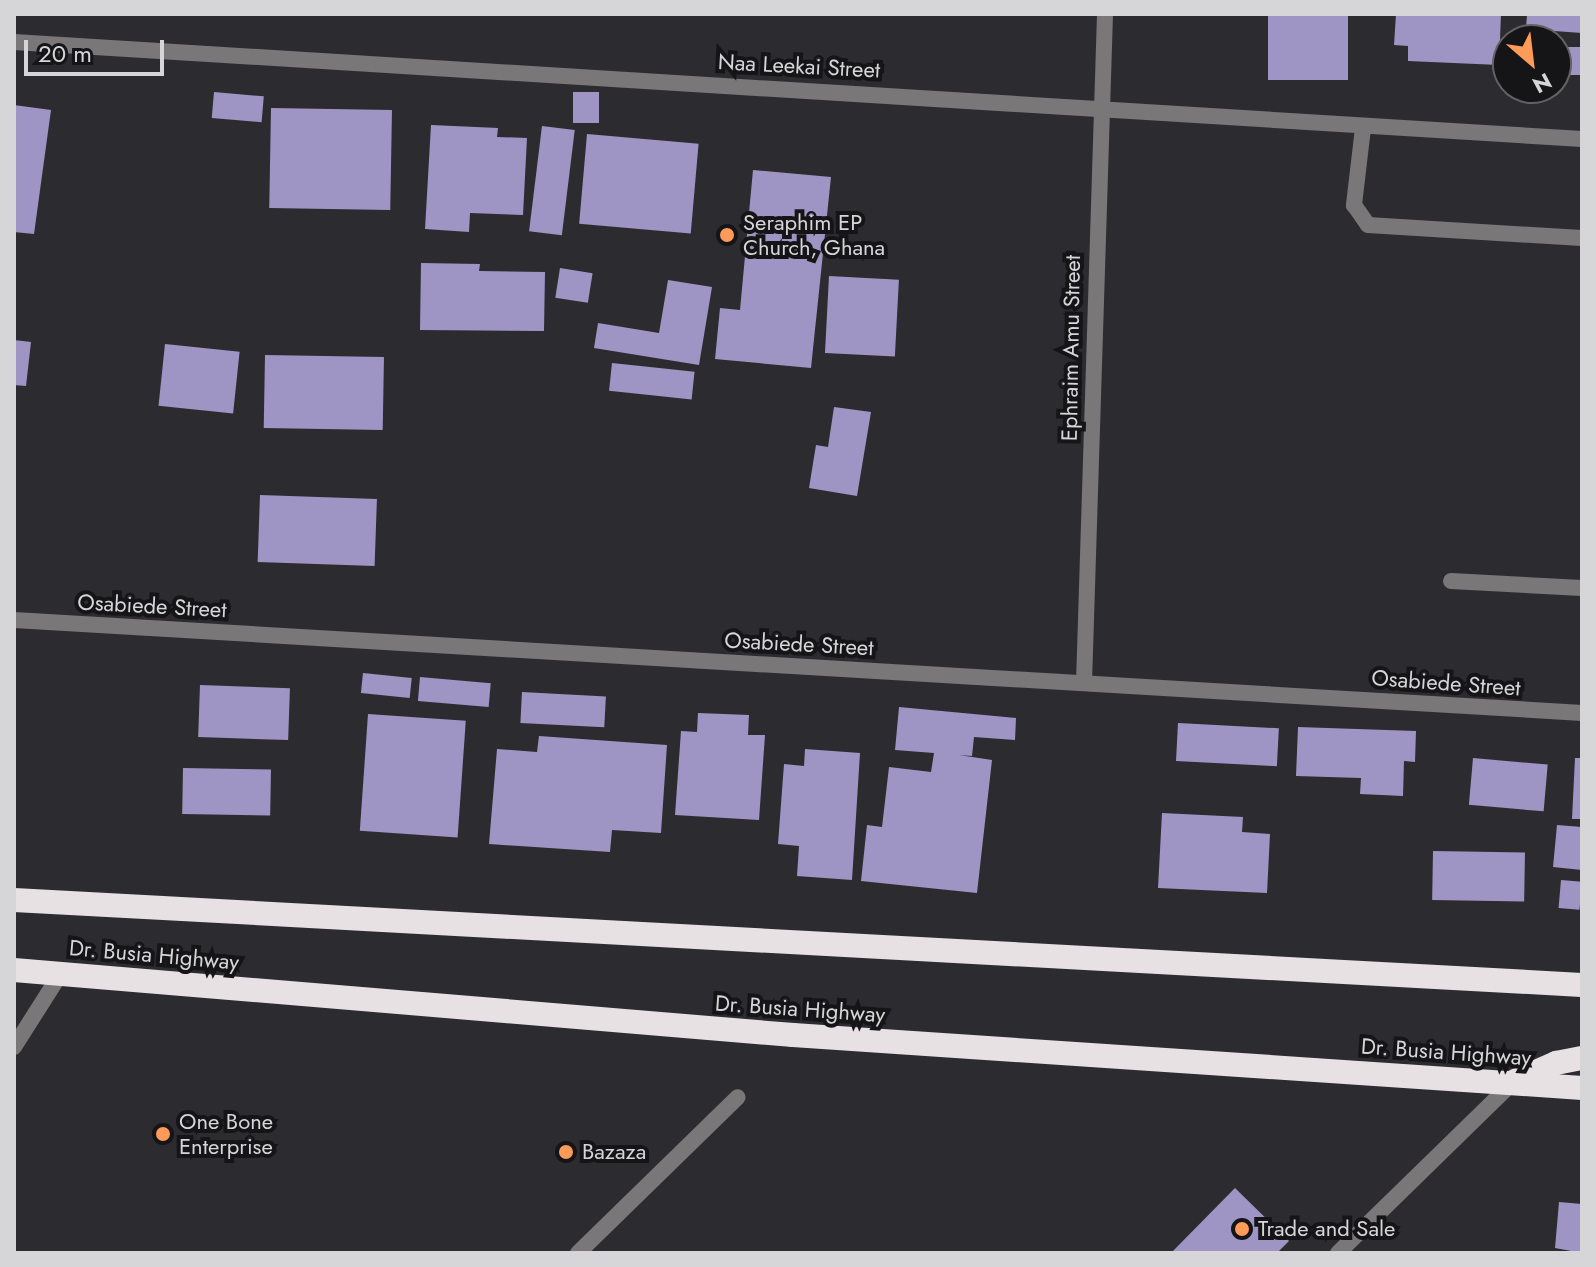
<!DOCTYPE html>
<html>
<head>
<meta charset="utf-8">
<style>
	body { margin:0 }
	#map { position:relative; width:1596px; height:1267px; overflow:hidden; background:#2c2c30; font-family:Jost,sans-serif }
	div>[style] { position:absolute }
	.building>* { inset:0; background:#9f95c5; transform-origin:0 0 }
	.lane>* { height:16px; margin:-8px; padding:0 8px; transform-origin:8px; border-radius:8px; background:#7a7778 }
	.street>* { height:16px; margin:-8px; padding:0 8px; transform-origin:8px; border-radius:8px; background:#7a7778 }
	.highway>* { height:24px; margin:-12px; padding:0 12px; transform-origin:12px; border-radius:12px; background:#e8e1e3 }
	.dots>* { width:22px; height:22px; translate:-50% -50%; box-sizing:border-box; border:4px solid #151416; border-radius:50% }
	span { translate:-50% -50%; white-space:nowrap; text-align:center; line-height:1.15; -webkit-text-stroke:8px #151416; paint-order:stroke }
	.street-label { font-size:22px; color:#d6d6d9 }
	.poi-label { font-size:22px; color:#d6d6d9 }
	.left { translate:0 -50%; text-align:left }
	.frame { position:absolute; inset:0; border:16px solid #d6d6d9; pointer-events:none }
	.north { position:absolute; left:1492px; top:24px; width:80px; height:80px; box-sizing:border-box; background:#151416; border:2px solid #626264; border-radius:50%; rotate:152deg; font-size:22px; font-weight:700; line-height:32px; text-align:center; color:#d6d6d9 }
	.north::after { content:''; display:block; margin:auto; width:28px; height:36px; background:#ff9b59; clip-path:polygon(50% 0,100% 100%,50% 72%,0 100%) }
	.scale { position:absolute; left:24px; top:40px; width:140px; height:36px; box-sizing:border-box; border:4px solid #d6d6d9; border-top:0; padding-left:10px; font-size:24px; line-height:28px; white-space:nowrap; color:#d6d6d9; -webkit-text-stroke:6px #151416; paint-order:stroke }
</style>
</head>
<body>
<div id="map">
	<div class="building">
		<div style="left:1268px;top:14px;width:80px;height:66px"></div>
		<div style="clip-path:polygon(1396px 14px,1501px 14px,1499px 65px,1408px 61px,1408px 46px,1394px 45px)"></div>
		<div style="clip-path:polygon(1527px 14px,1582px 14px,1582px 33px,1526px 29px)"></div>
		<div style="left:1556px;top:47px;width:26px;height:28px"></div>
		<div style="left:214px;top:92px;width:50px;height:26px;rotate:5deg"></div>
		<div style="left:573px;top:92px;width:26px;height:31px"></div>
		<div style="clip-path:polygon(14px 105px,51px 110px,34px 234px,14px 232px)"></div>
		<div style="left:271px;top:108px;width:121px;height:100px;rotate:1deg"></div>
		<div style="clip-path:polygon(431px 125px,498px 128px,497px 137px,527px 138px,523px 215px,470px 213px,469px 232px,425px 229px)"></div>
		<div style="left:542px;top:126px;width:33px;height:106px;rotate:7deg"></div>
		<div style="left:587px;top:134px;width:112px;height:90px;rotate:5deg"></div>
		<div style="clip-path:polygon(753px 170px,831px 177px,811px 368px,715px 359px,720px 308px,740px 310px)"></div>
		<div style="clip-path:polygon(421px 263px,480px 264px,479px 271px,545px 272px,544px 331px,420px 330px)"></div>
		<div style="left:560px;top:268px;width:33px;height:30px;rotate:9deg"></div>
		<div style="left:829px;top:276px;width:70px;height:77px;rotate:3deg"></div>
		<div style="clip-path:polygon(668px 280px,712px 287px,699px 365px,594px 348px,598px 323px,659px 333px)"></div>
		<div style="clip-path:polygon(14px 340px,31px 342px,26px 386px,14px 385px)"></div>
		<div style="left:165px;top:344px;width:75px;height:62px;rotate:6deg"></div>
		<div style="left:265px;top:355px;width:119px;height:73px;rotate:1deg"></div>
		<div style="left:612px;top:363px;width:83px;height:28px;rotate:6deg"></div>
		<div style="clip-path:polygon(834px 407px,871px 412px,857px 496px,809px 488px,816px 445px,828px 447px)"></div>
		<div style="left:260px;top:495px;width:117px;height:67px;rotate:2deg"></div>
		<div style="left:363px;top:673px;width:49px;height:20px;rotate:6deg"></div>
		<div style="left:420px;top:677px;width:71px;height:24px;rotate:5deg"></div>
		<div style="left:200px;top:685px;width:90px;height:52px;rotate:2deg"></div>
		<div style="left:522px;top:692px;width:84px;height:31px;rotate:3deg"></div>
		<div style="clip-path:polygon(899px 707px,1016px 718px,1015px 740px,974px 737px,972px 756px,959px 755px,992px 760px,977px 893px,861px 881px,867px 825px,882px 827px,889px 767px,931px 772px,934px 753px,895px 750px)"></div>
		<div style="clip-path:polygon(698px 713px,749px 715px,748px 735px,765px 735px,759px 820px,675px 815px,681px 731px,697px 732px)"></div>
		<div style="left:368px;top:714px;width:98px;height:117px;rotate:4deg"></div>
		<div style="left:1178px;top:723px;width:101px;height:38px;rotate:3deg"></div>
		<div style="clip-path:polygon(1298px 727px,1416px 731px,1415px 762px,1404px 761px,1403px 796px,1360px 794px,1361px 778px,1296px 776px)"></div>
		<div style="clip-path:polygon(539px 736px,667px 745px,661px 833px,612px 830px,610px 852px,489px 844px,497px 749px,537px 752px)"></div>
		<div style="clip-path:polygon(805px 749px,860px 753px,852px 880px,797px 876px,799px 846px,778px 844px,784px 764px,804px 766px)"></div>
		<div style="left:1473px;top:758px;width:75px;height:47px;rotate:5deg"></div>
		<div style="clip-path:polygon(1575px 758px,1582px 758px,1582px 819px,1572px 819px)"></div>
		<div style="left:183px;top:768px;width:88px;height:46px;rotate:1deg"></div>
		<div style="clip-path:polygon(1162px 813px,1243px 817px,1242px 832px,1270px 834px,1267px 893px,1158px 888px)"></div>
		<div style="clip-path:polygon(1557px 825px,1582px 827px,1582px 870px,1553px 867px)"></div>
		<div style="left:1433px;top:851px;width:92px;height:49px;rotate:1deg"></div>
		<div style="left:1561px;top:880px;width:21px;height:28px;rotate:5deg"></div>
		<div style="clip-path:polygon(1235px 1188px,1289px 1241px,1277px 1253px,1171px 1253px)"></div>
		<div style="clip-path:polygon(1559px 1202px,1582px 1204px,1582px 1253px,1555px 1248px)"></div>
	</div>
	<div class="lane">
		<div style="left:1363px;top:128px;width:78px;rotate:96.7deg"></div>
		<div style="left:1354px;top:205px;width:24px;rotate:55deg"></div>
		<div style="left:1368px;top:225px;width:214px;rotate:3.5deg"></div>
		<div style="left:1451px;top:581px;width:131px;rotate:3.1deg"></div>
	</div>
	<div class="street">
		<div style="left:14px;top:42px;width:1571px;rotate:3.54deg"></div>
		<div style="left:14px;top:620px;width:1571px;rotate:3.39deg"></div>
		<div style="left:1084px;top:683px;width:669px;rotate:-88.2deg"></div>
		<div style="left:14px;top:1047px;width:88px;rotate:-57.6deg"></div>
		<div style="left:578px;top:1253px;width:223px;rotate:-44.3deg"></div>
		<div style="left:1338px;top:1253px;width:245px;rotate:-44.3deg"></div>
	</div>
	<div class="highway">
		<div style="left:14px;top:900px;width:1570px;rotate:3.1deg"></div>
		<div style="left:14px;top:970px;width:782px;rotate:4.77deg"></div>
		<div style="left:793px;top:1035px;width:791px;rotate:3.84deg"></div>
		<div style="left:1515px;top:1081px;width:45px;rotate:-23.7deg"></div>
		<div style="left:1556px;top:1063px;width:26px;rotate:-11deg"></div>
	</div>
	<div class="dots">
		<div style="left:727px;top:235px;background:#ff9b59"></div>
		<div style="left:163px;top:1134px;background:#ff9b59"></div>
		<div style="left:566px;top:1152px;background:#ff9b59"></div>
		<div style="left:1242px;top:1229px;background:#ff9b59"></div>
	</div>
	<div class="street-label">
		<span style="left:799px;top:66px;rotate:3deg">Naa Leekai Street</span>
		<span style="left:1071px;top:348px;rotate:-89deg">Ephraim Amu Street</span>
		<span style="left:152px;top:606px;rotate:3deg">Osabiede Street</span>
		<span style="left:799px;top:644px;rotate:3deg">Osabiede Street</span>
		<span style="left:1446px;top:683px;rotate:4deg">Osabiede Street</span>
		<span style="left:154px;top:955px;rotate:5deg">Dr. Busia Highway</span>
		<span style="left:800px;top:1009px;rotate:4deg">Dr. Busia Highway</span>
		<span style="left:1446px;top:1052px;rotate:4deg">Dr. Busia Highway</span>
	</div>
	<div class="poi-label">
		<span class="left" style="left:743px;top:235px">Seraphim EP<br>Church, Ghana</span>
		<span class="left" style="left:179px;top:1134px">One Bone<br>Enterprise</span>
		<span class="left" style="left:582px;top:1152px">Bazaza</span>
		<span class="left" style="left:1258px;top:1229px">Trade and Sale</span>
	</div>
	<div class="frame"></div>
	<div class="north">N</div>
	<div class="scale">20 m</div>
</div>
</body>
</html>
